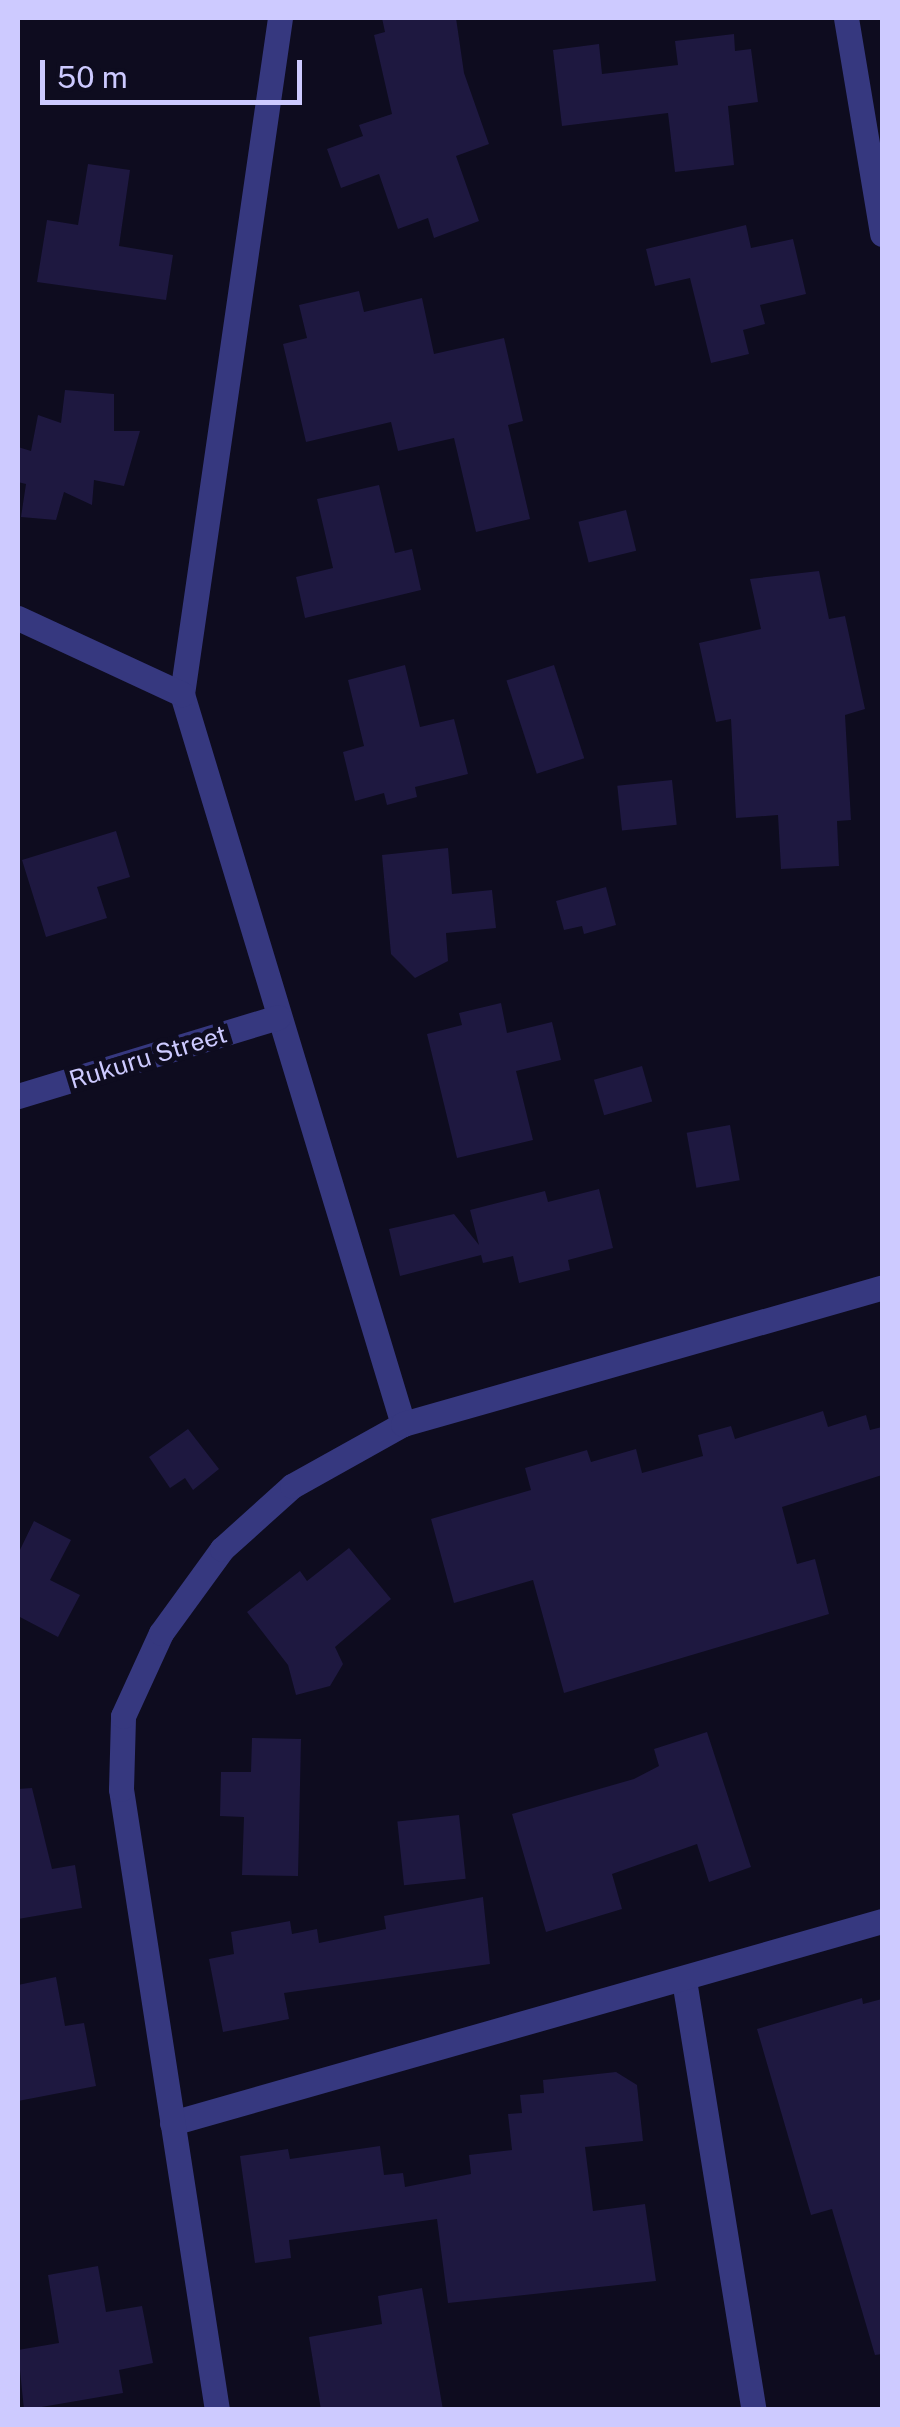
<!DOCTYPE html>
<html>
<head>
<meta charset="utf-8">
<style>
	body { margin:0 }
	#map { position:relative; width:900px; height:2427px; overflow:hidden; background:#0e0c1f; font-family:"Public Sans",sans-serif }
	div>[style] { position:absolute }
	.building>* { inset:0; background:#1e1840; transform-origin:0 0 }
	.minor>* { height:25px; margin:-12.5px; padding:0 12.5px; transform-origin:12.5px; border-radius:12.5px; background:#36387f }
	span { translate:-50% -50%; white-space:nowrap; text-align:center; line-height:1.15; -webkit-text-stroke:10px #0e0c1f; paint-order:stroke }
	.street-label { font-size:25px; color:#cdcaff }
	.frame { position:absolute; inset:0; border:20px solid #cdcaff; pointer-events:none }
	.scale { position:absolute; left:40px; top:60px; width:262px; height:45px; box-sizing:border-box; border:5px solid #cdcaff; border-top:0; padding-left:12px; font-size:30px; line-height:35px; white-space:nowrap; color:#cdcaff; -webkit-text-stroke:8px #0e0c1f; paint-order:stroke }
</style>
</head>
<body>
<div id="map">
	<div class="building">
		<div style="clip-path:polygon(382px 18px,456px 18px,464px 73px,489px 144px,456px 156px,479px 221px,434px 238px,428px 218px,398px 229px,379px 174px,341px 188px,327px 149px,363px 136px,359px 125px,392px 114px,374px 35px,385px 32px)"></div>
		<div style="clip-path:polygon(734px 34px,735px 51px,751px 49px,758px 102px,728px 106px,734px 165px,675px 172px,668px 113px,562px 126px,553px 50px,599px 44px,602px 74px,678px 65px,675px 41px)"></div>
		<div style="clip-path:polygon(88px 164px,130px 170px,119px 246px,173px 255px,166px 300px,37px 282px,47px 220px,78px 225px)"></div>
		<div style="clip-path:polygon(746px 225px,751px 248px,793px 239px,806px 294px,760px 305px,765px 324px,743px 330px,749px 354px,711px 363px,690px 278px,655px 286px,646px 249px)"></div>
		<div style="clip-path:polygon(359px 291px,364px 312px,422px 298px,434px 354px,504px 338px,523px 421px,508px 425px,530px 519px,476px 532px,454px 438px,398px 451px,391px 422px,306px 442px,283px 344px,307px 338px,299px 305px)"></div>
		<div style="clip-path:polygon(65px 390px,114px 394px,114px 431px,140px 431px,124px 486px,94px 480px,92px 505px,64px 492px,56px 520px,21px 517px,26px 484px,18px 482px,18px 447px,31px 451px,38px 415px,61px 423px)"></div>
		<div style="clip-path:polygon(379px 485px,395px 553px,412px 549px,421px 590px,305px 618px,296px 577px,333px 568px,317px 499px)"></div>
		<div style="left:626px;top:510px;width:42px;height:49px;rotate:76deg"></div>
		<div style="clip-path:polygon(819px 571px,829px 619px,845px 616px,865px 709px,845px 715px,851px 820px,837px 821px,839px 866px,781px 869px,778px 815px,736px 818px,731px 719px,716px 722px,699px 643px,761px 629px,750px 579px)"></div>
		<div style="clip-path:polygon(405px 665px,420px 727px,454px 719px,468px 774px,415px 787px,417px 797px,387px 805px,384px 793px,355px 801px,343px 752px,364px 746px,348px 680px)"></div>
		<div style="left:554px;top:665px;width:98px;height:50px;rotate:72deg"></div>
		<div style="left:672px;top:780px;width:45px;height:55px;rotate:84deg"></div>
		<div style="clip-path:polygon(116px 831px,130px 877px,97px 887px,107px 918px,46px 937px,22px 860px)"></div>
		<div style="clip-path:polygon(448px 848px,452px 894px,492px 890px,496px 928px,446px 933px,448px 961px,415px 978px,391px 954px,382px 855px)"></div>
		<div style="clip-path:polygon(606px 887px,616px 925px,584px 934px,582px 926px,564px 930px,556px 901px)"></div>
		<div style="clip-path:polygon(501px 1003px,507px 1033px,552px 1022px,561px 1060px,516px 1071px,533px 1140px,457px 1158px,427px 1034px,462px 1025px,459px 1013px)"></div>
		<div style="left:642px;top:1066px;width:37px;height:50px;rotate:74deg"></div>
		<div style="left:730px;top:1125px;width:56px;height:44px;rotate:80deg"></div>
		<div style="clip-path:polygon(599px 1189px,613px 1248px,568px 1260px,570px 1270px,519px 1283px,513px 1256px,483px 1263px,481px 1255px,400px 1276px,389px 1229px,454px 1214px,479px 1245px,470px 1210px,545px 1191px,548px 1202px)"></div>
		<div style="clip-path:polygon(823px 1411px,828px 1427px,866px 1415px,870px 1430px,882px 1427px,882px 1475px,782px 1507px,797px 1564px,815px 1559px,829px 1614px,564px 1693px,533px 1580px,454px 1603px,431px 1519px,531px 1490px,525px 1468px,587px 1450px,591px 1462px,636px 1449px,642px 1473px,703px 1456px,698px 1435px,731px 1426px,735px 1439px)"></div>
		<div style="clip-path:polygon(188px 1429px,219px 1469px,193px 1490px,185px 1478px,170px 1488px,149px 1457px)"></div>
		<div style="clip-path:polygon(34px 1521px,71px 1540px,50px 1580px,80px 1595px,58px 1637px,18px 1616px,18px 1554px)"></div>
		<div style="clip-path:polygon(349px 1548px,391px 1599px,335px 1647px,343px 1664px,330px 1686px,296px 1695px,288px 1665px,247px 1612px,300px 1571px,307px 1581px)"></div>
		<div style="clip-path:polygon(707px 1732px,751px 1867px,709px 1882px,697px 1844px,612px 1874px,622px 1909px,546px 1932px,512px 1814px,634px 1779px,659px 1766px,654px 1749px)"></div>
		<div style="clip-path:polygon(252px 1738px,301px 1739px,298px 1876px,242px 1875px,244px 1817px,220px 1816px,221px 1772px,251px 1772px)"></div>
		<div style="clip-path:polygon(32px 1788px,52px 1869px,75px 1865px,82px 1908px,18px 1919px,18px 1789px)"></div>
		<div style="left:459px;top:1815px;width:64px;height:62px;rotate:84deg"></div>
		<div style="clip-path:polygon(483px 1897px,490px 1964px,284px 1993px,289px 2019px,223px 2032px,209px 1959px,234px 1954px,231px 1932px,290px 1921px,292px 1934px,317px 1929px,319px 1943px,386px 1929px,384px 1916px)"></div>
		<div style="clip-path:polygon(56px 1977px,65px 2026px,84px 2023px,96px 2086px,18px 2101px,18px 1985px)"></div>
		<div style="clip-path:polygon(862px 1998px,863px 2004px,882px 1999px,882px 2354px,875px 2355px,832px 2209px,811px 2215px,757px 2029px)"></div>
		<div style="clip-path:polygon(616px 2072px,637px 2085px,643px 2141px,585px 2147px,593px 2211px,645px 2204px,656px 2281px,448px 2303px,437px 2219px,289px 2240px,291px 2258px,255px 2263px,240px 2156px,288px 2149px,290px 2159px,380px 2146px,384px 2175px,403px 2173px,405px 2187px,471px 2174px,469px 2155px,512px 2150px,508px 2114px,522px 2113px,520px 2095px,544px 2093px,543px 2080px)"></div>
		<div style="clip-path:polygon(98px 2266px,106px 2312px,142px 2306px,153px 2363px,119px 2370px,123px 2393px,24px 2410px,18px 2350px,59px 2343px,48px 2275px)"></div>
		<div style="clip-path:polygon(422px 2288px,443px 2410px,321px 2410px,309px 2337px,382px 2324px,378px 2296px)"></div>
	</div>
	<div class="minor">
		<div style="left:280px;top:18px;width:683px;rotate:98.25deg"></div>
		<div style="left:182px;top:694px;width:763px;rotate:73.16deg"></div>
		<div style="left:846px;top:18px;width:219px;rotate:80.5deg"></div>
		<div style="left:18px;top:618px;width:181px;rotate:24.9deg"></div>
		<div style="left:18px;top:1096px;width:272px;rotate:-16.9deg"></div>
		<div style="left:684px;top:1980px;width:436px;rotate:80.8deg"></div>
		<div style="left:172px;top:2123px;width:738px;rotate:-15.88deg"></div>
		<div style="left:217px;top:2410px;width:628px;rotate:-98.79deg"></div>
		<div style="left:121px;top:1789px;width:73px;rotate:-88.4deg"></div>
		<div style="left:123px;top:1716px;width:91px;rotate:-65.4deg"></div>
		<div style="left:161px;top:1633px;width:104px;rotate:-54deg"></div>
		<div style="left:222px;top:1549px;width:94px;rotate:-42deg"></div>
		<div style="left:292px;top:1486px;width:127px;rotate:-29.2deg"></div>
		<div style="left:403px;top:1424px;width:498px;rotate:-15.9deg"></div>
	</div>
	<div class="street-label">
		<span style="left:148px;top:1057px;rotate:-17deg">Rukuru Street</span>
	</div>
	<div class="frame"></div>
	<div class="scale">50 m</div>
</div>
</body>
</html>
